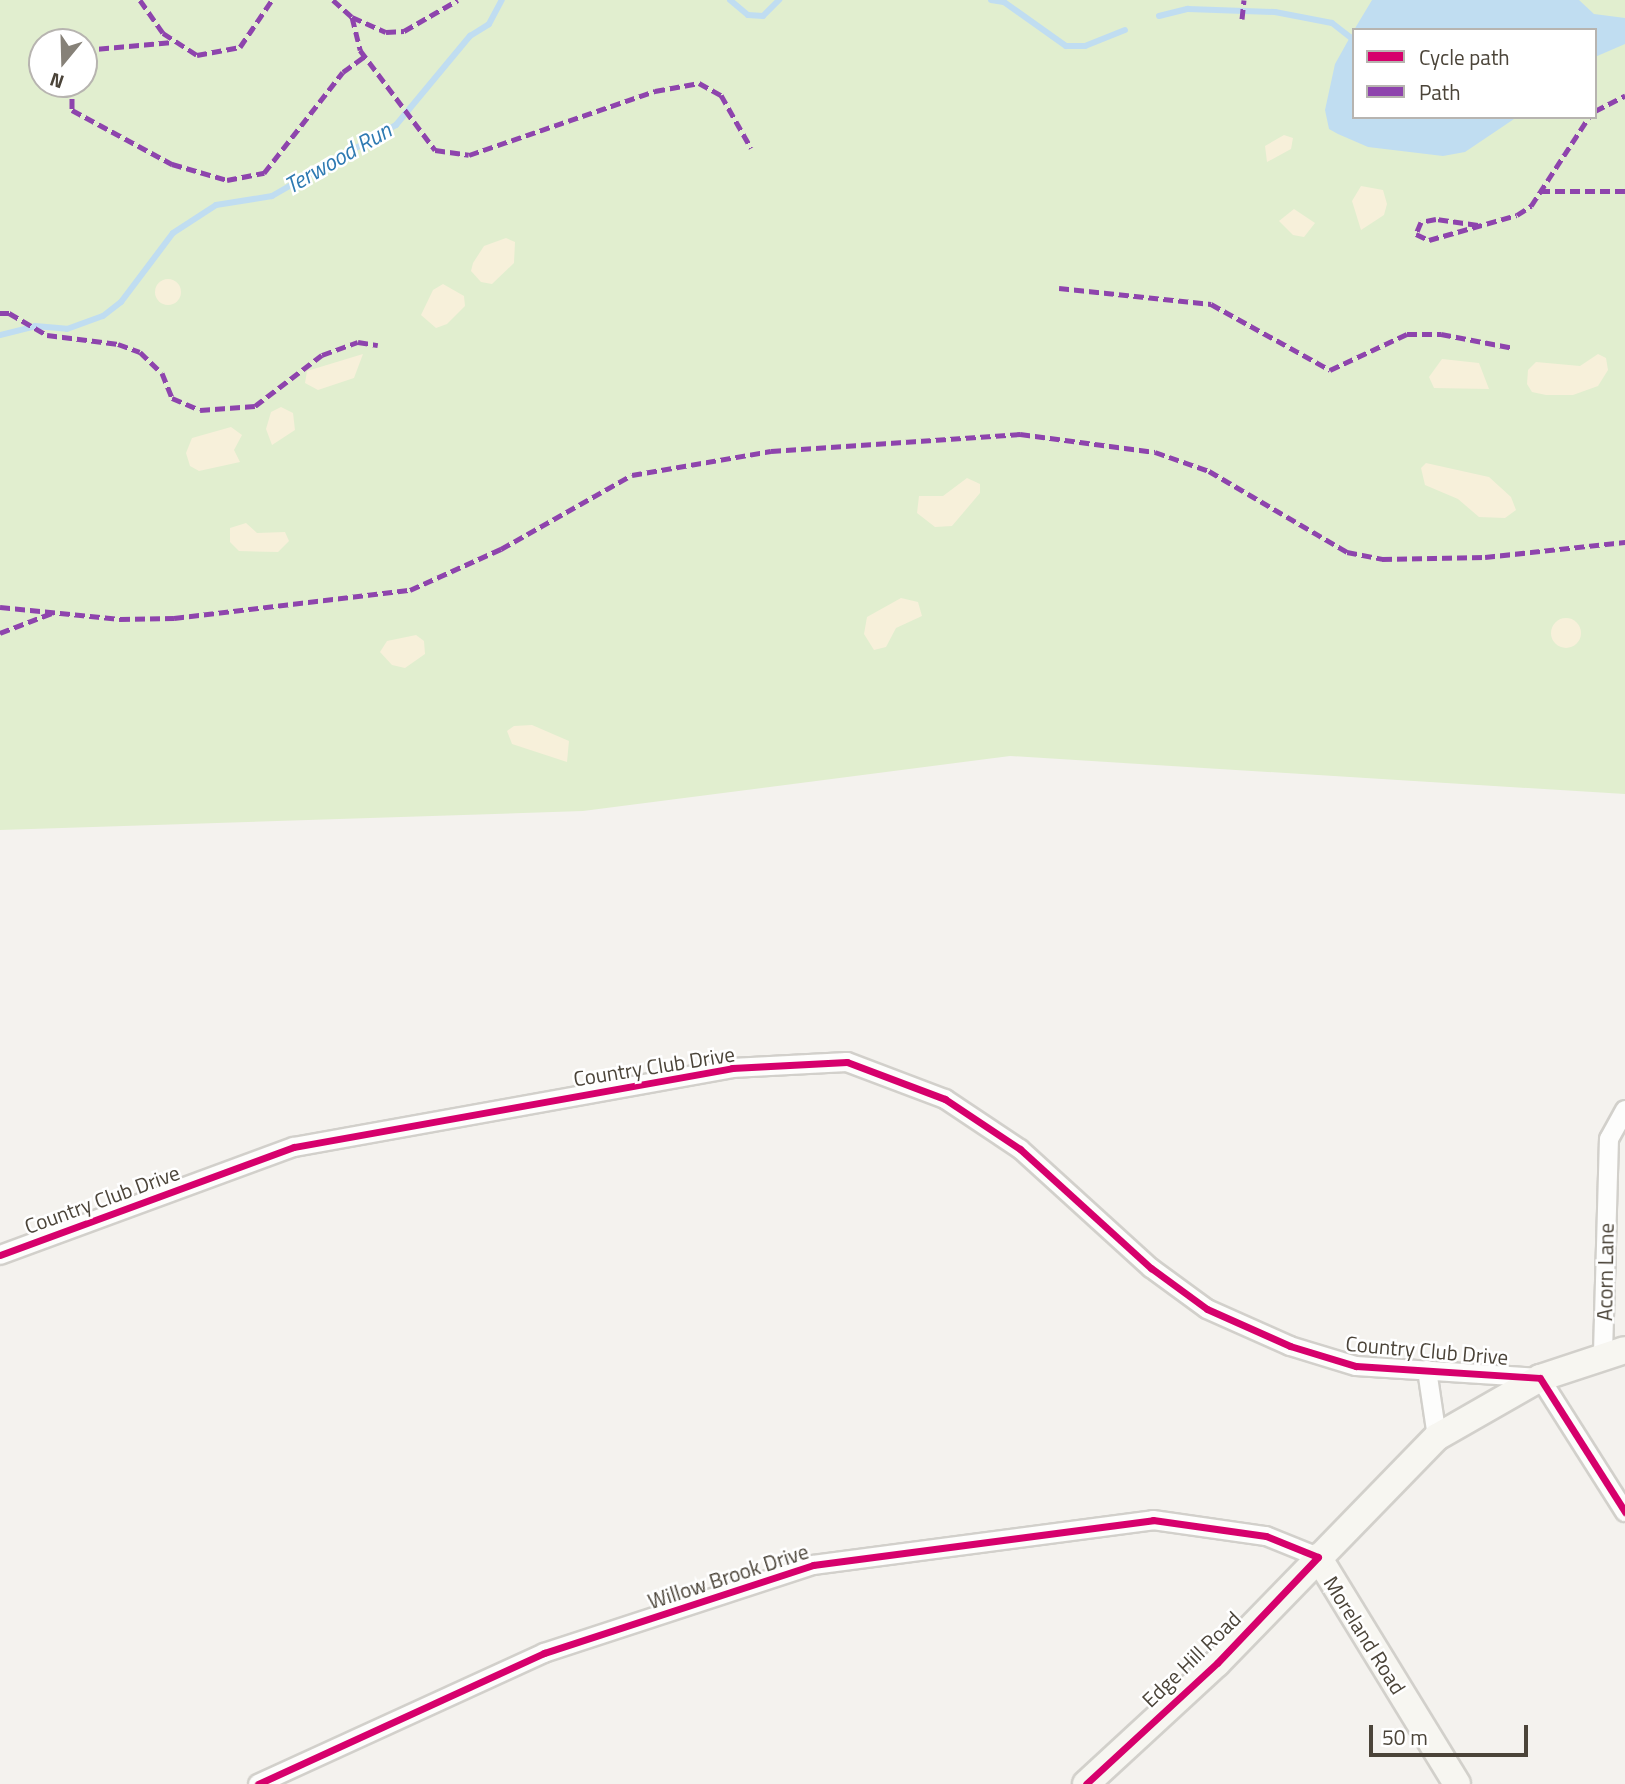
<!DOCTYPE html>
<html>
<head>
<meta charset="utf-8">
<style>
	body { margin:0 }
	#map { position:relative; width:1625px; height:1784px; overflow:hidden; background:#f4f2ee; font-family:"Titillium Web",sans-serif }
	div>[style] { position:absolute }
	.green>* { inset:0; background:#e1eecf }
	.sand>* { inset:0; background:#f7f0da }
	.round { border-radius:50% }
	.water>* { inset:0; background:#c0ddf1 }
	.stream>* { height:6px; margin:-3px; padding:0 3px; transform-origin:3px; border-radius:3px; background:#c0ddf1 }
	.roads { filter:drop-shadow(2px 0 #d2d0cb) drop-shadow(-2px 0 #d2d0cb) drop-shadow(0 2px #d2d0cb) drop-shadow(0 -2px #d2d0cb) }
	.street>* { height:18px; margin:-9px; padding:0 9px; transform-origin:9px; border-radius:9px; background:#fdfdfc }
	.secondary>* { height:26px; margin:-13px; padding:0 13px; transform-origin:13px; border-radius:13px; background:#f7f6f1 }
	.quiet>* { height:5px; margin-top:-2.5px; transform-origin:0; background:repeating-linear-gradient(90deg,#8e44ad 0 10px,transparent 0 15px) }
	.cycleway>* { height:7px; margin:-3.5px; padding:0 3.5px; transform-origin:3.5px; border-radius:3.5px; background:#d6006c }
	span { translate:-50% -50%; white-space:nowrap; text-align:center; line-height:1.15; -webkit-text-stroke:5px #fff; paint-order:stroke }
	.street-label { font-size:21px; color:#4b4439 }
	.water-label { font-size:23px; color:#2e7ab2; font-style:italic }
	.legend { position:absolute; left:1352px; top:28px; width:245px; height:91px; box-sizing:border-box; background:#fff; border:2px solid #b7b4b0; margin:0; padding:9px 12px; list-style:none; font-size:21px; color:#4b4439 }
	.legend li { display:flex; align-items:center; gap:14px; height:35px }
	.legend b { width:35px; border:2px solid #b7b4b0 }
	.north { position:absolute; left:28px; top:28px; width:70px; height:70px; box-sizing:border-box; background:#fff; border:2px solid #b7b4b0; border-radius:50%; rotate:199deg; font-size:19px; font-weight:700; line-height:28px; text-align:center; color:#4b4439 }
	.north::after { content:''; display:block; margin:auto; width:24px; height:32px; background:#868178; clip-path:polygon(50% 0,100% 100%,50% 72%,0 100%) }
	.scale { position:absolute; left:1369px; top:1725px; width:159px; height:32px; box-sizing:border-box; border:4px solid #4b4439; border-top:0; padding-left:9px; font-size:21px; line-height:24px; white-space:nowrap; color:#4b4439; -webkit-text-stroke:5px #fff; paint-order:stroke }
</style>
</head>
<body>
<div id="map">
	<div class="green">
		<div style="clip-path:polygon(evenodd,0 0,1625px 0,1625px 794px,1010px 756px,583px 811px,0 830px,0 0,1354px 30px,1595px 30px,1595px 117px,1354px 117px,1354px 30px,0 0,42px 42px,84px 42px,84px 84px,42px 84px,42px 42px)"></div>
	</div>
	<div class="sand">
		<div style="clip-path:polygon(1284px 135px,1293px 138px,1291px 149px,1267px 162px,1265px 146px)"></div>
		<div style="clip-path:polygon(1361px 186px,1383px 190px,1387px 204px,1384px 215px,1361px 230px,1352px 201px)"></div>
		<div style="clip-path:polygon(1294px 209px,1315px 223px,1304px 237px,1293px 235px,1279px 221px)"></div>
		<div style="clip-path:polygon(506px 238px,515px 242px,514px 263px,492px 284px,481px 282px,471px 271px,473px 263px,484px 246px)"></div>
		<div class="round" style="left:155px;top:279px;width:26px;height:26px"></div>
		<div style="clip-path:polygon(443px 284px,464px 296px,465px 306px,447px 324px,436px 328px,421px 315px,433px 290px)"></div>
		<div style="clip-path:polygon(363px 354px,354px 378px,318px 390px,305px 383px,307px 371px)"></div>
		<div style="clip-path:polygon(1598px 354px,1606px 358px,1608px 370px,1598px 386px,1573px 395px,1546px 395px,1532px 392px,1527px 384px,1528px 370px,1536px 362px,1580px 366px)"></div>
		<div style="clip-path:polygon(1442px 359px,1479px 363px,1489px 389px,1434px 388px,1429px 377px)"></div>
		<div style="clip-path:polygon(281px 407px,293px 413px,295px 430px,272px 445px,266px 429px,271px 412px)"></div>
		<div style="clip-path:polygon(231px 427px,242px 435px,234px 450px,240px 462px,199px 471px,190px 466px,186px 453px,192px 438px)"></div>
		<div style="clip-path:polygon(1426px 463px,1489px 477px,1511px 497px,1516px 510px,1505px 518px,1479px 517px,1458px 499px,1425px 485px,1421px 468px)"></div>
		<div style="clip-path:polygon(967px 478px,980px 484px,980px 493px,952px 526px,935px 527px,917px 513px,919px 496px,943px 496px)"></div>
		<div style="clip-path:polygon(246px 523px,257px 533px,285px 532px,289px 541px,278px 552px,239px 551px,230px 542px,230px 528px)"></div>
		<div style="clip-path:polygon(901px 598px,918px 602px,922px 616px,896px 628px,886px 647px,874px 650px,864px 634px,867px 617px)"></div>
		<div class="round" style="left:1551px;top:618px;width:30px;height:30px"></div>
		<div style="clip-path:polygon(416px 635px,424px 641px,425px 654px,405px 668px,392px 665px,380px 652px,387px 641px)"></div>
		<div style="clip-path:polygon(514px 726px,532px 725px,569px 741px,567px 762px,512px 744px,507px 731px)"></div>
	</div>
	<div class="water">
		<div style="clip-path:polygon(1372px 0,1579px 0,1594px 14px,1625px 18px,1625px 44px,1595px 57px,1595px 30px,1354px 30px)"></div>
		<div style="clip-path:polygon(1354px 30px,1354px 117px,1517px 117px,1465px 152px,1443px 156px,1368px 147px,1338px 134px,1329px 129px,1325px 110px,1335px 64px)"></div>
	</div>
	<div class="stream">
		<div style="left:730px;top:0;width:23px;rotate:40deg"></div>
		<div style="left:748px;top:15px;width:15px;rotate:4deg"></div>
		<div style="left:763px;top:16px;width:23px;rotate:-45deg"></div>
		<div style="left:991px;top:0;width:13px;rotate:9deg"></div>
		<div style="left:1004px;top:2px;width:76px;rotate:35.4deg"></div>
		<div style="left:1066px;top:46px;width:19px"></div>
		<div style="left:1085px;top:46px;width:43px;rotate:-21.8deg"></div>
		<div style="left:1159px;top:16px;width:30px;rotate:-14deg"></div>
		<div style="left:1188px;top:9px;width:87px;rotate:2deg"></div>
		<div style="left:1275px;top:12px;width:58px;rotate:10.9deg"></div>
		<div style="left:1332px;top:23px;width:23px;rotate:38deg"></div>
		<div style="left:0;top:335px;width:36px;rotate:-14deg"></div>
		<div style="left:35px;top:326px;width:32px;rotate:5deg"></div>
		<div style="left:67px;top:329px;width:38px;rotate:-20deg"></div>
		<div style="left:103px;top:316px;width:23px;rotate:-38deg"></div>
		<div style="left:121px;top:302px;width:86px;rotate:-53deg"></div>
		<div style="left:173px;top:233px;width:51px;rotate:-33.1deg"></div>
		<div style="left:216px;top:205px;width:57px;rotate:-9.1deg"></div>
		<div style="left:272px;top:196px;width:143px;rotate:-29.8deg"></div>
		<div style="left:396px;top:125px;width:116px;rotate:-50.3deg"></div>
		<div style="left:470px;top:36px;width:22px;rotate:-32deg"></div>
		<div style="left:489px;top:24px;width:27px;rotate:-62deg"></div>
	</div>
	<div class="roads">
		<div class="street">
			<div style="left:0;top:1255px;width:313px;rotate:-20.2deg"></div>
			<div style="left:294px;top:1147px;width:445px;rotate:-10.2deg"></div>
			<div style="left:732px;top:1068px;width:115px;rotate:-3deg"></div>
			<div style="left:847px;top:1062px;width:105px;rotate:20.7deg"></div>
			<div style="left:945px;top:1099px;width:90px;rotate:33.7deg"></div>
			<div style="left:1020px;top:1149px;width:177px;rotate:42.3deg"></div>
			<div style="left:1151px;top:1268px;width:69px;rotate:36.2deg"></div>
			<div style="left:1207px;top:1309px;width:91px;rotate:24deg"></div>
			<div style="left:1290px;top:1346px;width:69px;rotate:16.9deg"></div>
			<div style="left:1356px;top:1366px;width:184px;rotate:3.7deg"></div>
			<div style="left:1540px;top:1378px;width:159px;rotate:57.6deg"></div>
			<div style="left:1603px;top:1353px;width:214px;rotate:-88.4deg"></div>
			<div style="left:1609px;top:1139px;width:33px;rotate:-61deg"></div>
			<div style="left:1427px;top:1370px;width:68px;rotate:81.5deg"></div>
			<div style="left:258px;top:1784px;width:315px;rotate:-24.6deg"></div>
			<div style="left:544px;top:1653px;width:283px;rotate:-18.1deg"></div>
			<div style="left:813px;top:1565px;width:343px;rotate:-7.5deg"></div>
			<div style="left:1153px;top:1520px;width:114px;rotate:8.1deg"></div>
			<div style="left:1266px;top:1536px;width:56px;rotate:22deg"></div>
		</div>
		<div class="secondary">
			<div style="left:1318px;top:1557px;width:266px;rotate:58.5deg"></div>
			<div style="left:1086px;top:1784px;width:178px;rotate:-42.7deg"></div>
			<div style="left:1217px;top:1663px;width:315px;rotate:-45.8deg"></div>
			<div style="left:1437px;top:1437px;width:119px;rotate:-29.8deg"></div>
			<div style="left:1540px;top:1378px;width:89px;rotate:-18.2deg"></div>
		</div>
	</div>
	<div class="quiet">
		<div style="left:140px;top:0;width:40px;rotate:55.1deg"></div>
		<div style="left:163px;top:33px;width:40px;rotate:32.9deg"></div>
		<div style="left:197px;top:55px;width:44px;rotate:-10.5deg"></div>
		<div style="left:240px;top:47px;width:57px;rotate:-55.8deg"></div>
		<div style="left:333px;top:0;width:25px;rotate:42deg"></div>
		<div style="left:352px;top:17px;width:34px;rotate:76deg"></div>
		<div style="left:360px;top:50px;width:125px;rotate:53.1deg"></div>
		<div style="left:435px;top:150px;width:34px;rotate:8deg"></div>
		<div style="left:469px;top:155px;width:197px;rotate:-19deg"></div>
		<div style="left:655px;top:91px;width:45px;rotate:-10.3deg"></div>
		<div style="left:699px;top:83px;width:25px;rotate:29deg"></div>
		<div style="left:721px;top:95px;width:61px;rotate:60.5deg"></div>
		<div style="left:352px;top:17px;width:37px;rotate:24deg"></div>
		<div style="left:386px;top:32px;width:18px;rotate:-3deg"></div>
		<div style="left:404px;top:31px;width:62px;rotate:-29.9deg"></div>
		<div style="left:1242px;top:19px;width:19px;rotate:-84deg"></div>
		<div style="left:84px;top:50px;width:89px;rotate:-5.1deg"></div>
		<div style="left:72px;top:84px;width:26px;rotate:90deg"></div>
		<div style="left:72px;top:110px;width:114px;rotate:28.4deg"></div>
		<div style="left:172px;top:164px;width:57px;rotate:16.2deg"></div>
		<div style="left:227px;top:180px;width:38px;rotate:-11deg"></div>
		<div style="left:264px;top:173px;width:128px;rotate:-52deg"></div>
		<div style="left:343px;top:72px;width:26px;rotate:-36deg"></div>
		<div style="left:1595px;top:111px;width:34px;rotate:-27deg"></div>
		<div style="left:1540px;top:191px;width:85px"></div>
		<div style="left:1478px;top:225px;width:42px;rotate:-171.9deg"></div>
		<div style="left:1436px;top:219px;width:15px;rotate:169deg"></div>
		<div style="left:1421px;top:222px;width:13px;rotate:113deg"></div>
		<div style="left:1416px;top:234px;width:14px;rotate:25deg"></div>
		<div style="left:1429px;top:240px;width:91px;rotate:-15.9deg"></div>
		<div style="left:1517px;top:215px;width:17px;rotate:-33deg"></div>
		<div style="left:1531px;top:206px;width:106px;rotate:-56.9deg"></div>
		<div style="left:1059px;top:288px;width:153px;rotate:6deg"></div>
		<div style="left:1211px;top:304px;width:136px;rotate:29deg"></div>
		<div style="left:1330px;top:370px;width:85px;rotate:-25.1deg"></div>
		<div style="left:1407px;top:334px;width:34px"></div>
		<div style="left:1441px;top:334px;width:74px;rotate:10.9deg"></div>
		<div style="left:0;top:313px;width:9px"></div>
		<div style="left:9px;top:313px;width:44px;rotate:30.1deg"></div>
		<div style="left:47px;top:335px;width:72px;rotate:7.2deg"></div>
		<div style="left:118px;top:344px;width:23px;rotate:20deg"></div>
		<div style="left:140px;top:352px;width:30px;rotate:44deg"></div>
		<div style="left:162px;top:373px;width:27px;rotate:68deg"></div>
		<div style="left:172px;top:398px;width:30px;rotate:23deg"></div>
		<div style="left:200px;top:410px;width:55px;rotate:-4.2deg"></div>
		<div style="left:255px;top:406px;width:84px;rotate:-37.3deg"></div>
		<div style="left:322px;top:355px;width:38px;rotate:-20deg"></div>
		<div style="left:358px;top:342px;width:20px;rotate:9deg"></div>
		<div style="left:0;top:607px;width:121px;rotate:5.7deg"></div>
		<div style="left:120px;top:619px;width:54px;rotate:-1.1deg"></div>
		<div style="left:174px;top:618px;width:238px;rotate:-6.8deg"></div>
		<div style="left:410px;top:590px;width:100px;rotate:-24.3deg"></div>
		<div style="left:501px;top:549px;width:150px;rotate:-29.5deg"></div>
		<div style="left:632px;top:475px;width:141px;rotate:-9.8deg"></div>
		<div style="left:771px;top:451px;width:250px;rotate:-3.9deg"></div>
		<div style="left:1020px;top:434px;width:136px;rotate:7.6deg"></div>
		<div style="left:1155px;top:452px;width:57px;rotate:19.4deg"></div>
		<div style="left:1209px;top:471px;width:160px;rotate:30.4deg"></div>
		<div style="left:1347px;top:552px;width:36px;rotate:11deg"></div>
		<div style="left:1382px;top:559px;width:103px;rotate:-1.1deg"></div>
		<div style="left:1485px;top:557px;width:141px;rotate:-6.1deg"></div>
		<div style="left:0;top:633px;width:56px;rotate:-21deg"></div>
	</div>
	<div class="cycleway">
		<div style="left:0;top:1255px;width:313px;rotate:-20.2deg"></div>
		<div style="left:294px;top:1147px;width:445px;rotate:-10.2deg"></div>
		<div style="left:732px;top:1068px;width:115px;rotate:-3deg"></div>
		<div style="left:847px;top:1062px;width:105px;rotate:20.7deg"></div>
		<div style="left:945px;top:1099px;width:90px;rotate:33.7deg"></div>
		<div style="left:1020px;top:1149px;width:177px;rotate:42.3deg"></div>
		<div style="left:1151px;top:1268px;width:69px;rotate:36.2deg"></div>
		<div style="left:1207px;top:1309px;width:91px;rotate:24deg"></div>
		<div style="left:1290px;top:1346px;width:69px;rotate:16.9deg"></div>
		<div style="left:1356px;top:1366px;width:184px;rotate:3.7deg"></div>
		<div style="left:1540px;top:1378px;width:159px;rotate:57.6deg"></div>
		<div style="left:258px;top:1784px;width:315px;rotate:-24.6deg"></div>
		<div style="left:544px;top:1653px;width:283px;rotate:-18.1deg"></div>
		<div style="left:813px;top:1565px;width:343px;rotate:-7.5deg"></div>
		<div style="left:1153px;top:1520px;width:114px;rotate:8.1deg"></div>
		<div style="left:1266px;top:1536px;width:56px;rotate:22deg"></div>
		<div style="left:1318px;top:1557px;width:146px;rotate:133.6deg"></div>
		<div style="left:1217px;top:1663px;width:178px;rotate:137.3deg"></div>
	</div>
	<div class="street-label">
		<span style="left:654px;top:1066px;rotate:-9deg">Country Club Drive</span>
		<span style="left:102px;top:1199px;rotate:-20deg">Country Club Drive</span>
		<span style="left:1605px;top:1272px;rotate:-89deg">Acorn Lane</span>
		<span style="left:1427px;top:1350px;rotate:5deg">Country Club Drive</span>
		<span style="left:728px;top:1576px;rotate:-18deg">Willow Brook Drive</span>
		<span style="left:1365px;top:1635px;rotate:58deg">Moreland Road</span>
		<span style="left:1191px;top:1659px;rotate:-44deg">Edge Hill Road</span>
	</div>
	<div class="water-label">
		<span style="left:338px;top:158px;rotate:-30deg">Terwood Run</span>
	</div>
	<ul class="legend">
	<li><b style="height:9px;background:#d6006c"></b>Cycle path</li>
	<li><b style="height:9px;background:#8e44ad"></b>Path</li>
	</ul>
	<div class="north">N</div>
	<div class="scale">50 m</div>
</div>
</body>
</html>
